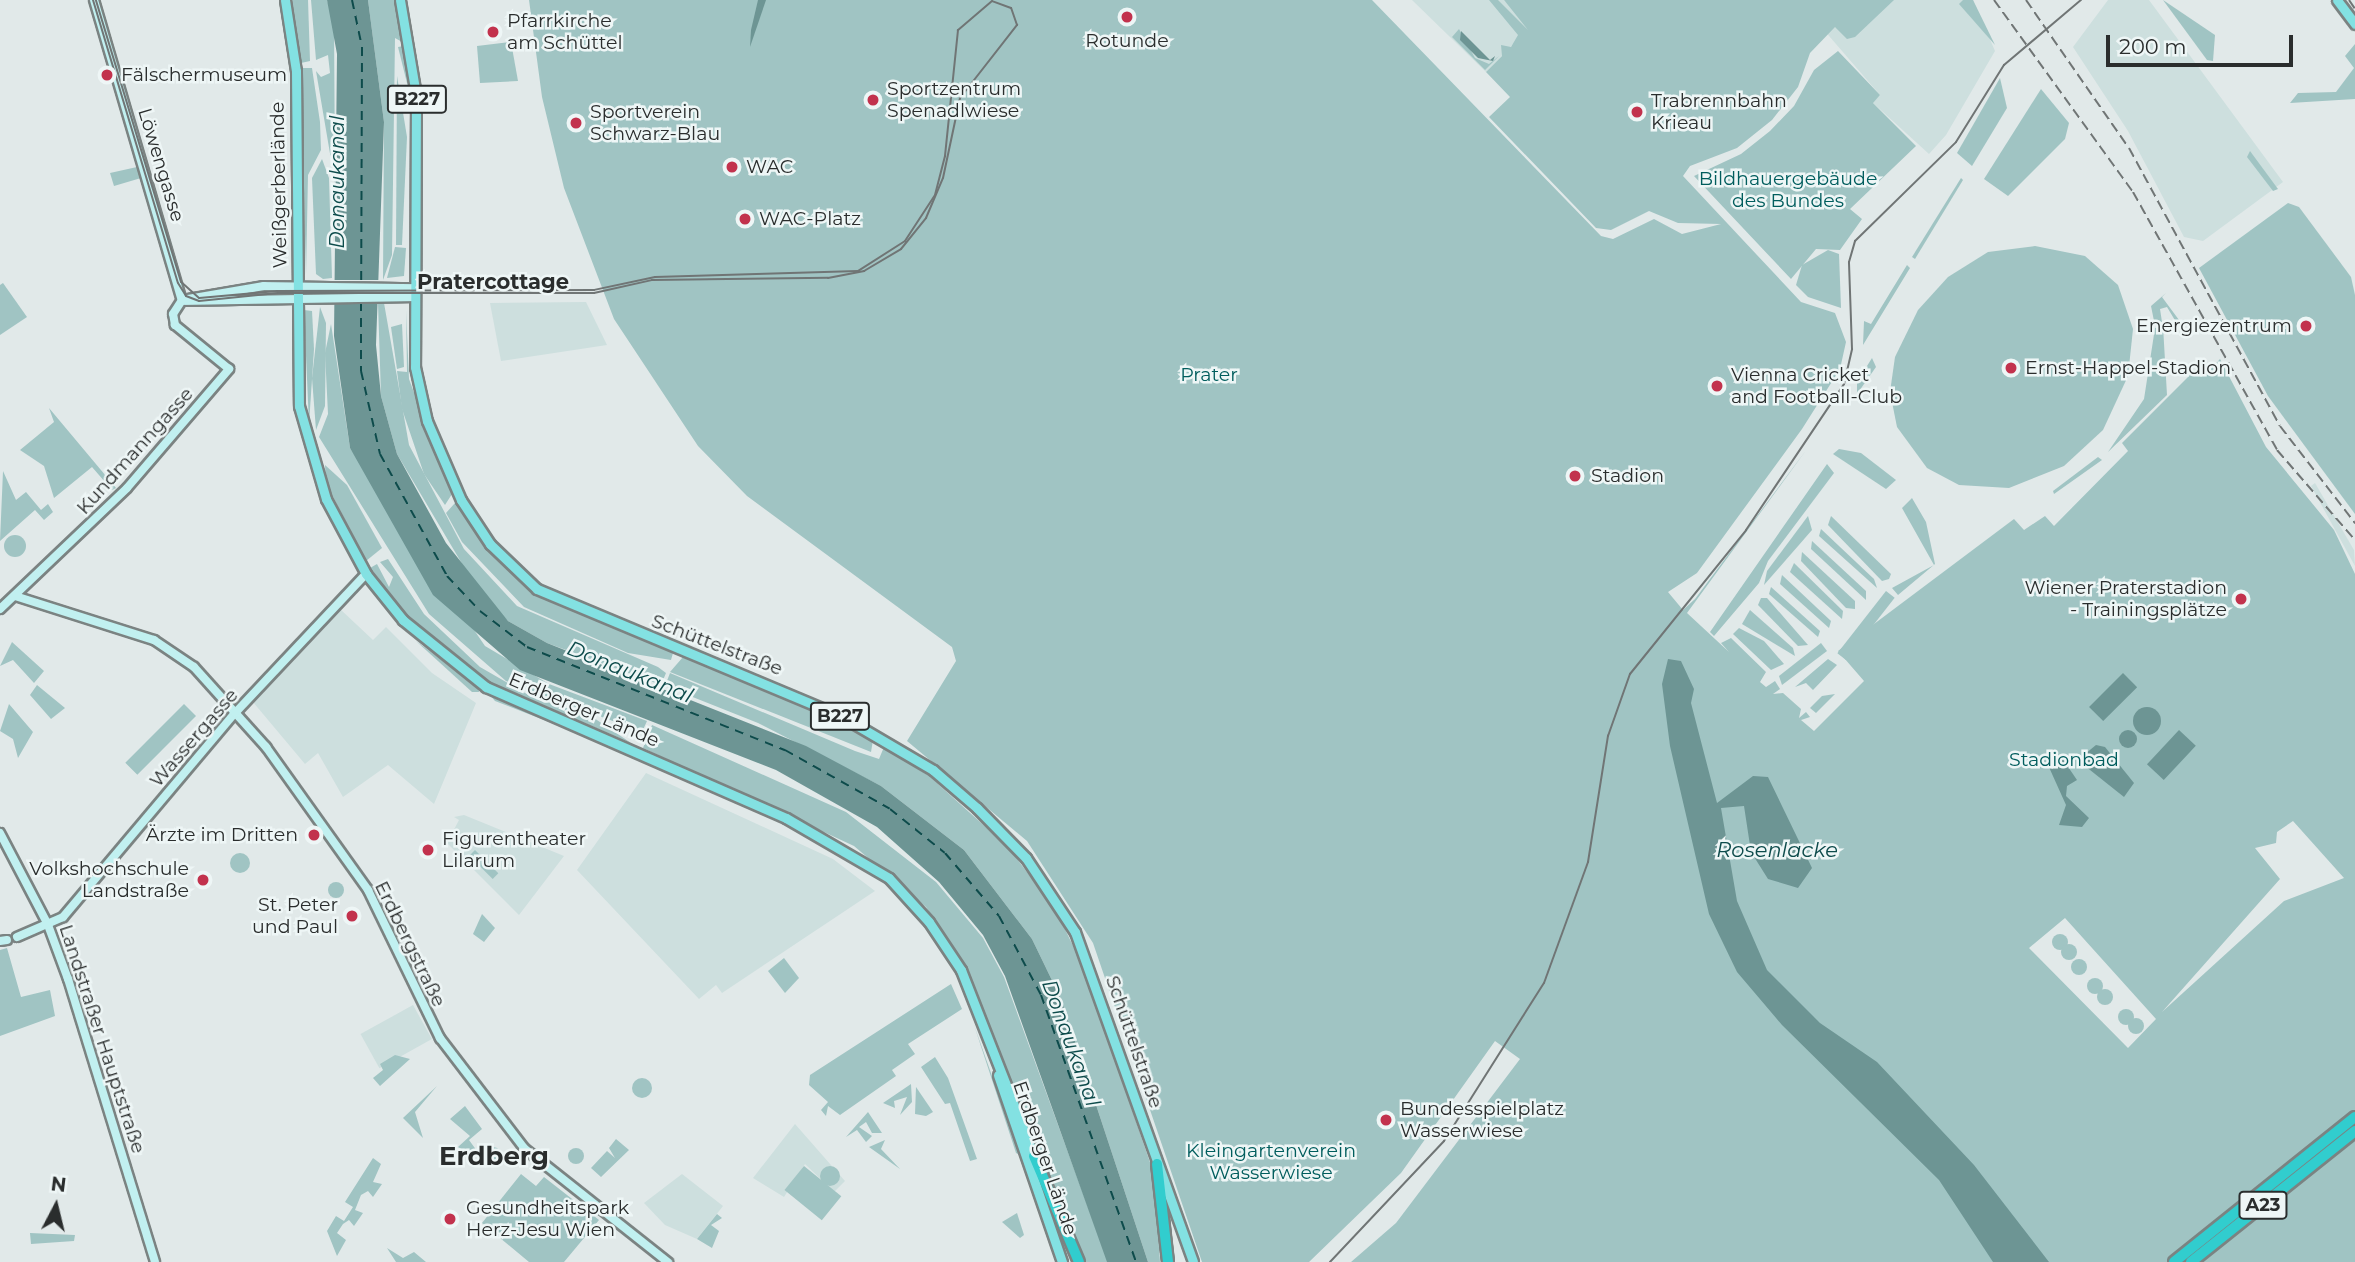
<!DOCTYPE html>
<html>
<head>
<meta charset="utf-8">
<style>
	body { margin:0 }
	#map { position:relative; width:2355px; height:1262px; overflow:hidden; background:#e1e9e9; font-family:Montserrat,sans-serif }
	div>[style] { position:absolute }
	.built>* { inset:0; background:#cddfde; transform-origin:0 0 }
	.green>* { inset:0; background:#a0c4c3; transform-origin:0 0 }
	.round { border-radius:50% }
	.water>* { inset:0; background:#6d9594; transform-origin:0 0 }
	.pier>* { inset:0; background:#e1e9e9; transform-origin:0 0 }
	.ferry>* { height:2px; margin-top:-1px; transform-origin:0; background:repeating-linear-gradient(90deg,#0d4b4b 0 9px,transparent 0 16px) }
	.roads { filter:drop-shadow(2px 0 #7b8382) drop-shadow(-2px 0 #7b8382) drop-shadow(0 2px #7b8382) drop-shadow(0 -2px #7b8382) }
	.secondary>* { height:8px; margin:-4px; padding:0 4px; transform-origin:4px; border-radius:4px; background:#c1f0f0 }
	.primary>* { height:9px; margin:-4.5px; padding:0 4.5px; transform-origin:4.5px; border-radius:4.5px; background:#83e1e2 }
	.highway>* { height:10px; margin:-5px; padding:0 5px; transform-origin:5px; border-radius:5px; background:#31cdce }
	.tram>* { height:2px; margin:-1px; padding:0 1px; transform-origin:1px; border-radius:1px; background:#707575 }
	.rail>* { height:2px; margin-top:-1px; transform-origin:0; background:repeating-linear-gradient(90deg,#707575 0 10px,transparent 0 15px) }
	.dots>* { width:19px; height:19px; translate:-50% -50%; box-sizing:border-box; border:4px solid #eef6f6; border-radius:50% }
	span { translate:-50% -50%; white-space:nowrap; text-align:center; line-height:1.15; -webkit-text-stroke:5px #eef6f6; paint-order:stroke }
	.shield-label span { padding:2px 5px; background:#eef6f6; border:2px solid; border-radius:5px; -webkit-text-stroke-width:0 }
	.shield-label { font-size:18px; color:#2a2d2d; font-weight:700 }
	.poi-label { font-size:19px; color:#2a2d2d }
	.left { translate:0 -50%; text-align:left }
	.right { translate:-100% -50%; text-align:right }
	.street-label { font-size:19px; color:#2a2d2d }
	.park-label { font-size:19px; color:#005d5d }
	.water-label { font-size:21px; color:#0d4b4b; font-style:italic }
	.neighbourhood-label { font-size:21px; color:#2a2d2d; font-weight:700 }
	.district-label { font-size:26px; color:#2a2d2d; font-weight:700 }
	.north { position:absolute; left:21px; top:1171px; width:70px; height:70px; -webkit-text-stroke:5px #eef6f6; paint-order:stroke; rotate:7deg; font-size:19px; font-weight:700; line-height:28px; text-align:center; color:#2a2d2d }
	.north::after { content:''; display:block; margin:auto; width:24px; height:32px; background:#2a2d2d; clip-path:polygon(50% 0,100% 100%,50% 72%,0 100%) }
	.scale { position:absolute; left:2106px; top:35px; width:187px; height:32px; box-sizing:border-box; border:4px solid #2a2d2d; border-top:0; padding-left:9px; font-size:21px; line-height:24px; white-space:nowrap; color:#2a2d2d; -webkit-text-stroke:5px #eef6f6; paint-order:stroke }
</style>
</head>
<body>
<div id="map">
	<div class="built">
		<div style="clip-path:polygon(1412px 0,1504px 0,1530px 27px,1486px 72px)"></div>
		<div style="clip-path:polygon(1798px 0,1973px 0,1995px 51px,1946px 135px,1929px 154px,1872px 102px,1880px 95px)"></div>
		<div style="clip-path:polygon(2108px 0,2149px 0,2283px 182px,2203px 241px,2184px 237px,2128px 131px,2073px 47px)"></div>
		<div style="clip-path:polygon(586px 302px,607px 345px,501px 361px,490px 303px)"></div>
		<div style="clip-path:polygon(2315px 483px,2354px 550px,2355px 566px,2311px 486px)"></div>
		<div style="clip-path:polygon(340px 609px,373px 640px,386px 627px,432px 673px,476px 703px,434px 804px,388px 765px,343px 797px,318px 753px,305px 764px,253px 702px)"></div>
		<div style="clip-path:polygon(646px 773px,833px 859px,875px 891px,722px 993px,716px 985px,699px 999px,577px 870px)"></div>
		<div style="clip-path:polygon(464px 815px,564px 856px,519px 915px,447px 843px,459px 820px,454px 817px)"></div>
		<div style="left:413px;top:1005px;width:39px;height:60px;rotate:61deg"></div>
		<div style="clip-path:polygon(795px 1124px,845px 1181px,834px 1192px,805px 1164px,784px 1197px,753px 1178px)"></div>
		<div style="clip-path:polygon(682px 1174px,723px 1206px,697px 1239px,665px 1225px,644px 1203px)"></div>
	</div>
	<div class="green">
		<div style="clip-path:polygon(292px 0,308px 0,310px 61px,301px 63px)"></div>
		<div style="clip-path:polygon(311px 0,327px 0,334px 21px,335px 183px,316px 71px,321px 77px,330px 73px,328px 55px,316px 60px)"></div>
		<div style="clip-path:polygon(368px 0,396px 0,404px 43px,395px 38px,392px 255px,383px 280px,384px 122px)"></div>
		<div style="clip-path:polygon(evenodd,529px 0,1372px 0,1601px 236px,1613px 239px,1654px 219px,1682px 234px,1721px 224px,1678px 223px,1649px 211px,1611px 230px,1596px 228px,1489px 117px,1510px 97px,1486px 72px,1502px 56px,1501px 45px,1511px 47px,1518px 35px,1489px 0,1498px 0,1528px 30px,1504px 0,1894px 0,1855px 37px,1847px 39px,1835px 27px,1810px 53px,1798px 87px,1772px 120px,1737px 148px,1690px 166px,1683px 176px,1801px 302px,1835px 313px,1846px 342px,1840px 369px,1802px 429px,1697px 573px,1668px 592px,1683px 610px,1695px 599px,1807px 449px,1687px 613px,1729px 652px,1721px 643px,1731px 638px,1766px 672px,1760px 682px,1766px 687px,1775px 681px,1780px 689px,1773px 694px,1783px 693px,1801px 709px,1799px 718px,1806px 712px,1810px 717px,1801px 720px,1814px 731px,1864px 681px,1838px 651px,2014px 519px,2024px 530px,2045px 516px,2054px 526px,2128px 451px,2122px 443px,2200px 365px,2208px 372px,2220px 359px,2266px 447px,2334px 530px,2355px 574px,2355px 1262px,1351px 1262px,1396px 1223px,1520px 1059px,1495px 1041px,1401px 1173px,1309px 1262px,1202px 1262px,1093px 943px,1027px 841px,907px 741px,956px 661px,952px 647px,747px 496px,698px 446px,614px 319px,564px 188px,542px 97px,529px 0,2293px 821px,2344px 878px,2284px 901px,2162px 1012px,2280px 879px,2255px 848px,2276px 843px,2277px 832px,2293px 821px,529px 0,2065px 918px,2156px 1019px,2128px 1048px,2029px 948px,2065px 918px)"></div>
		<div style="clip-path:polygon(1963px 0,1973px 0,1995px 45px,1959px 4px)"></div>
		<div style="clip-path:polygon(2163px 0,2215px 35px,2213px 61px,2207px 60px)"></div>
		<div style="clip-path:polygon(1459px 29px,1475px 58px,1489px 64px,1499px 56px,1485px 70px,1452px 37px)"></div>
		<div style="clip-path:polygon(511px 42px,518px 81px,480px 83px,477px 46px)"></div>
		<div style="clip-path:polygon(2355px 44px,2355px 99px,2290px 103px,2298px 93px,2336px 92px,2354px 68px,2345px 56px)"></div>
		<div style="clip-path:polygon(404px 46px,411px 90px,409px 91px,398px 47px)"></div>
		<div style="clip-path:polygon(1838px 51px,1880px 95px,1873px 103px,1916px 146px,1850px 209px,1862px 219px,1840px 250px,1816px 249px,1791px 279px,1694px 176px,1741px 154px,1770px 131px,1794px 106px,1814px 70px)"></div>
		<div style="clip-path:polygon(301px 68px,312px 68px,320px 122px,321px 150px,308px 175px,306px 275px)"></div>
		<div style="clip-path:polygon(397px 76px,407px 137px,402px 245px,396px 245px)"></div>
		<div style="clip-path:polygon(2000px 78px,2007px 108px,1972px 166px,1957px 153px)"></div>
		<div style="clip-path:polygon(2041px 89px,2069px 123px,2065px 139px,2008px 196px,1984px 179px)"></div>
		<div style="clip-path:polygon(2250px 151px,2278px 189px,2273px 191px,2247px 157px)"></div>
		<div style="clip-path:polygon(322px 159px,329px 178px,332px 278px,323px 279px,316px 274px,312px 178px)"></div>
		<div style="clip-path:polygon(137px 167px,141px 178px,114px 186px,110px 173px)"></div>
		<div style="clip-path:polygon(1961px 178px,1963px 180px,1915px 259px,1912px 257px)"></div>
		<div style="clip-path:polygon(2288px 203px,2299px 207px,2351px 277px,2355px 295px,2355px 514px,2268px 396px,2199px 268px)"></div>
		<div style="clip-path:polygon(2035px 246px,2085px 256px,2118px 285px,2133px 329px,2128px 376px,2103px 430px,2064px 466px,2009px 488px,1959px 485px,1927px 468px,1897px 427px,1890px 392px,1895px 357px,1918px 310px,1948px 277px,1988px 252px)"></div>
		<div style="clip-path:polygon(395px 247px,406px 248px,404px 276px,387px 278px)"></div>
		<div style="clip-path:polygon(1828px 250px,1839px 254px,1841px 308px,1808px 297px,1796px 285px,1802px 265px)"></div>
		<div style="clip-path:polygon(1907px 265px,1910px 268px,1863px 345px,1864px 321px,1871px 324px)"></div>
		<div style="clip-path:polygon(3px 283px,27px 317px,0 335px,0 285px)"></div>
		<div style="clip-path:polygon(2166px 293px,2162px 297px,2179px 320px,2176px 322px,2167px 307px,2160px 309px,2162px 322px,2154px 321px,2151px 306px)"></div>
		<div style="clip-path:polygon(378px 303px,384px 303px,409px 445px,464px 549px,517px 606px,658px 667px,666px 673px,661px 685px,547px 643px,508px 621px,477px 589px,397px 454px,381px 396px)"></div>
		<div style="clip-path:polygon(320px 307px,326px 323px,325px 406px,316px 430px,312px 378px)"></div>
		<div style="clip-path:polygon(304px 310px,312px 311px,314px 349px,309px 424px)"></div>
		<div style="clip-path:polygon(406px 310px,409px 379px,452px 494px,445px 505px,424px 474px,402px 409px,397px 371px,407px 372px)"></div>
		<div style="clip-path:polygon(331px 324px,350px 448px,485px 646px,549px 684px,647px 721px,642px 732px,506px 681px,429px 614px,319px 437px,328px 414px,325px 353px)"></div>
		<div style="clip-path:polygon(402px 324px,404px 367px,397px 369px,391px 327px)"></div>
		<div style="clip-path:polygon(2163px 326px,2167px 395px,2108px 452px,2144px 399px,2155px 328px)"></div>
		<div style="clip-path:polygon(1872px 358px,1876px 367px,1857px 394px,1857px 382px)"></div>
		<div style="clip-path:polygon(49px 408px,116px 488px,112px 490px,92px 467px,54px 498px,44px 466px,20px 450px,54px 422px)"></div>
		<div style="clip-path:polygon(1839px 449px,1861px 453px,1896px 480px,1886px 489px,1833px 454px)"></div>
		<div style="clip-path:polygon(2098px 457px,2102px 460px,2054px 494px,2053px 491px)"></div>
		<div style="clip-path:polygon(1827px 464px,1834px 473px,1768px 561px,1759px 583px,1714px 636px,1710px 632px)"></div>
		<div style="clip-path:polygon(325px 465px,347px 485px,382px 548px,366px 561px,326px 483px)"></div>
		<div style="clip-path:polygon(3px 471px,16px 500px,26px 492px,41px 510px,48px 504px,53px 512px,44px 520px,35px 510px,0 541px)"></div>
		<div style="clip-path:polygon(1912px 498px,1926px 522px,1935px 564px,1898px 595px,1892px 588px,1934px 565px,1902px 508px)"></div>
		<div style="clip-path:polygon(455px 503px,498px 560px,539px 596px,673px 653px,671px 660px,628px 653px,524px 607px,462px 542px,446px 513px)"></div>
		<div style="clip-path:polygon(1808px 516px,1812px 530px,1764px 585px,1767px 571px)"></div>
		<div style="clip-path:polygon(1831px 516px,1891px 574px,1889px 579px,1882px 581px,1828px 525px)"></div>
		<div style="clip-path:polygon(1821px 529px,1874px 579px,1877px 588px,1819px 536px)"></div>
		<div class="round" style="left:4px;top:535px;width:22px;height:22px"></div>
		<div style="clip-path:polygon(1812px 541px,1866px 591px,1866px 600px,1811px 549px)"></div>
		<div style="clip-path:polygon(1802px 552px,1855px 601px,1855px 609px,1846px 608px,1801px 561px)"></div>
		<div style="clip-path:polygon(388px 559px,424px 614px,480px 667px,532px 697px,591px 716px,631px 743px,483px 679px,427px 637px,387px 592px,370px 568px,377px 564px,389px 587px,393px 577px,380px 562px)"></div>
		<div style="clip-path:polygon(1794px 563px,1843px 611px,1842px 619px,1790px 572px)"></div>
		<div style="clip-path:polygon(1782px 575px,1831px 621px,1829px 628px,1780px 584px)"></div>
		<div style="clip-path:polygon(1771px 587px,1820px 631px,1818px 637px,1769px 594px)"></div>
		<div style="left:1886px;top:591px;width:11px;height:79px;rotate:38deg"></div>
		<div style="clip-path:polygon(1761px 598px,1767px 598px,1808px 645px,1798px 646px,1758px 605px)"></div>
		<div style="clip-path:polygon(1750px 610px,1793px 648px,1795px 656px,1742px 624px)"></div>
		<div style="clip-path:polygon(1739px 628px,1764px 641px,1784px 664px,1771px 670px,1733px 634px)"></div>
		<div style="clip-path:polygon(416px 641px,478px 687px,479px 692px,472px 692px)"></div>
		<div style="clip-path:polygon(12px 642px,44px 671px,34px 683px,13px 660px,0 666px)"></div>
		<div style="clip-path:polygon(1821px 643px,1827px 651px,1782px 685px,1779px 676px)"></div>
		<div style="clip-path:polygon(683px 657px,838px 722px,873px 740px,871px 752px,670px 672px)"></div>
		<div style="clip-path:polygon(1828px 659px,1837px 665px,1813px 690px,1806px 683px,1795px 687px)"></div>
		<div style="clip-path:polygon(670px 673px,855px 751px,879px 759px,884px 747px,929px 776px,1009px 848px,1056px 911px,1082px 964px,1154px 1174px,1160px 1262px,1148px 1262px,1061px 999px,1032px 939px,964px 850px,881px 786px,758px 723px,665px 686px)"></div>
		<div style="clip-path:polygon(37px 685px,65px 708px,51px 719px,30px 695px)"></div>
		<div style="clip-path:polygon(489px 694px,490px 694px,626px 752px,495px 701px)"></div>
		<div style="clip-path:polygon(1835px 694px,1816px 713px,1810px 708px,1822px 696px)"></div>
		<div style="clip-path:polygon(9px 704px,33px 732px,18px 758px,13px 739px,0 731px)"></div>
		<div style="left:184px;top:704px;width:17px;height:83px;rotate:45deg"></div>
		<div style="clip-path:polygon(652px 725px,846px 812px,936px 882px,983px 938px,1004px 977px,1108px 1262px,1084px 1262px,967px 971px,926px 907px,854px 846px,643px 748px)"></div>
		<div style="left:475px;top:850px;width:33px;height:8px;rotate:45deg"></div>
		<div class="round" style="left:230px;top:853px;width:20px;height:20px"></div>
		<div class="round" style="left:328px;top:882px;width:16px;height:16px"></div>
		<div style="clip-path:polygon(482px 914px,495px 928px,484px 942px,473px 934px)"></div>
		<div class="round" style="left:2052px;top:934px;width:16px;height:16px"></div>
		<div class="round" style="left:2061px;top:944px;width:16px;height:16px"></div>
		<div style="clip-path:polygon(7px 948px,21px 997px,50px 990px,55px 1016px,0 1036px,0 950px)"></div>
		<div style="clip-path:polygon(784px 958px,799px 978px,785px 993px,768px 971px)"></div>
		<div class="round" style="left:2071px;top:959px;width:16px;height:16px"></div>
		<div class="round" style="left:2087px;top:978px;width:16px;height:16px"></div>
		<div style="clip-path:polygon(951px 984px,962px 1009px,908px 1044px,915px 1054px,892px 1070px,896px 1076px,840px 1115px,828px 1106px,826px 1116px,821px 1110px,828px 1102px,809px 1085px,810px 1075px)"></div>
		<div class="round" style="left:2097px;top:989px;width:16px;height:16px"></div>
		<div class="round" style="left:2118px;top:1009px;width:16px;height:16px"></div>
		<div class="round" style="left:2128px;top:1018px;width:16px;height:16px"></div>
		<div style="clip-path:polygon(974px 1025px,1020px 1155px,1016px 1153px)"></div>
		<div style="clip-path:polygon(395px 1055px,410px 1059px,380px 1086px,373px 1078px,383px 1070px,380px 1064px)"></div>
		<div style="clip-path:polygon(935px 1057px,948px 1078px,977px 1159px,970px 1161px,950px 1103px,945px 1104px,921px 1067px)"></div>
		<div class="round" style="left:632px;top:1078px;width:20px;height:20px"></div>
		<div style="clip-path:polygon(911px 1084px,912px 1102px,900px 1115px,907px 1097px,894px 1101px,895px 1108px,883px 1103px)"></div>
		<div style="clip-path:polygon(437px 1086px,415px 1112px,423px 1138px,403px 1118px)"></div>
		<div style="clip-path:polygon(916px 1087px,933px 1112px,926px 1116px,915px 1114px)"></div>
		<div style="clip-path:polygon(465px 1106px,482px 1129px,469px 1140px,477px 1151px,472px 1155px,458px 1147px,470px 1136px,450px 1119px)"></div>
		<div style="clip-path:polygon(868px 1112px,882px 1133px,872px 1133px,866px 1122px,859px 1127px,872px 1136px,866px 1142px,857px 1130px,846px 1137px)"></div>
		<div style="clip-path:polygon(616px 1139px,629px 1150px,601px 1177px,591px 1168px,607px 1151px,615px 1158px,609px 1148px)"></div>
		<div style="clip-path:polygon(885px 1140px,881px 1149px,900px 1169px,869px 1147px)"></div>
		<div class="round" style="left:484px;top:1147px;width:18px;height:18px"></div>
		<div class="round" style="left:568px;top:1148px;width:16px;height:16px"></div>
		<div style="clip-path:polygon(373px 1158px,381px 1164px,373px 1182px,382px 1184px,373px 1197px,368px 1191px,361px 1195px,355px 1210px,363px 1213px,354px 1226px,349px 1220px,343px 1224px,337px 1233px,346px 1240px,337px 1256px,327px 1231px,336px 1216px,344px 1221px,353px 1207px,345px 1202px)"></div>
		<div class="round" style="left:820px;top:1166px;width:20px;height:20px"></div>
		<div style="left:804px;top:1166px;width:48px;height:31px;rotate:39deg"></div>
		<div style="clip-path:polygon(521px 1174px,536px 1186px,544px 1177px,599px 1220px,564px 1262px,529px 1262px,482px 1223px)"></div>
		<div style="clip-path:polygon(1017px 1213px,1024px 1235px,1020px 1238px,1002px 1222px)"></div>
		<div style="clip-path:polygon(717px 1214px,722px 1218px,711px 1225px,719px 1231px,712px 1248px,697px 1239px)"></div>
		<div style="clip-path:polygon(30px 1233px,75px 1235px,74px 1241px,31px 1244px)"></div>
		<div style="clip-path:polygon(387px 1248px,403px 1258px,414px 1252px,426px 1262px,396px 1262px)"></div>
	</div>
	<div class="water">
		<div style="clip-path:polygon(327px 0,368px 0,384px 122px,376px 345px,381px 396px,397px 454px,446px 543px,508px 621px,547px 643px,806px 746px,881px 786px,964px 850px,1032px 939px,1061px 999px,1148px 1262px,1107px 1262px,1005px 976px,983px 935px,939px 882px,877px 827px,776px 770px,520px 670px,433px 595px,350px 448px,334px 336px,337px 54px)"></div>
		<div style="clip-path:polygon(758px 0,766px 0,750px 47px,751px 30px)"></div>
		<div style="clip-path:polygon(1461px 31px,1490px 60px,1495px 56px,1493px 61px,1478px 58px,1460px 40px)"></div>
		<div style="clip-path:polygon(1668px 659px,1681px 661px,1694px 689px,1691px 703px,1717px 803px,1753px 776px,1768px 777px,1812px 868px,1798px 888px,1768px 879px,1751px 852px,1744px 806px,1721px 808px,1737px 901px,1767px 970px,1820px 1023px,1877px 1062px,1974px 1165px,2049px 1262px,1993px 1262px,1939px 1180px,1782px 1025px,1737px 972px,1709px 914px,1670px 746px,1662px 684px)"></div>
		<div style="left:2123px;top:673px;width:20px;height:48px;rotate:45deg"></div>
		<div class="round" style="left:2133px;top:707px;width:28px;height:28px"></div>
		<div class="round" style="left:2119px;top:730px;width:18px;height:18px"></div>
		<div style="left:2179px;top:730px;width:23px;height:47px;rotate:43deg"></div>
		<div style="clip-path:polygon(2096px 745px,2105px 747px,2134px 783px,2124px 797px,2085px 766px,2085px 754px)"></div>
		<div style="clip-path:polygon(2060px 755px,2077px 780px,2067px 786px,2066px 796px,2089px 818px,2082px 827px,2059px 825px,2066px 805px,2048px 765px)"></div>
	</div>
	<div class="pier">
		<div style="left:382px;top:280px;width:23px;height:49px;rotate:90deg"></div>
	</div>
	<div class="ferry">
		<div style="left:352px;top:0;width:48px;rotate:78deg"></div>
		<div style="left:362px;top:47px;width:239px;rotate:90.2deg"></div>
		<div style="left:361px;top:302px;width:69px;rotate:90deg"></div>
		<div style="left:361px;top:371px;width:85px;rotate:77.1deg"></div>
		<div style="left:380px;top:454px;width:139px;rotate:61.2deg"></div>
		<div style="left:447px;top:576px;width:48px;rotate:46.7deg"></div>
		<div style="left:480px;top:611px;width:59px;rotate:37.5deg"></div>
		<div style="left:527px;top:647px;width:278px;rotate:21.8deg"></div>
		<div style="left:785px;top:750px;width:120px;rotate:29.3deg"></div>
		<div style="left:890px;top:809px;width:70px;rotate:38.7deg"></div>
		<div style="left:945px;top:853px;width:83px;rotate:49.4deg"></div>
		<div style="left:999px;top:916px;width:89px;rotate:62deg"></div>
		<div style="left:1041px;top:995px;width:283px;rotate:70.4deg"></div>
	</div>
	<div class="roads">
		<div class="secondary">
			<div style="left:94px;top:0;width:313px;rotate:73.7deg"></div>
			<div style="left:185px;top:301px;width:229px;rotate:-1deg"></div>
			<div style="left:15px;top:596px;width:146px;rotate:17.6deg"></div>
			<div style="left:154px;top:640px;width:48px;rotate:34deg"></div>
			<div style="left:194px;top:667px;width:108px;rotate:48deg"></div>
			<div style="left:266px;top:747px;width:176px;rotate:54.5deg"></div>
			<div style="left:368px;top:890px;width:165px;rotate:64.1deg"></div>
			<div style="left:440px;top:1038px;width:138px;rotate:52.6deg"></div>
			<div style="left:524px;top:1148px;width:184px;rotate:38.4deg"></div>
			<div style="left:0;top:609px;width:175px;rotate:-43.6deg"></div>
			<div style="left:127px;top:488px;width:157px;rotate:-49.4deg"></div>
			<div style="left:229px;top:369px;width:70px;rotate:-140.8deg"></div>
			<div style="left:175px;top:325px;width:11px;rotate:-100deg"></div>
			<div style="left:173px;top:314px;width:17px;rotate:-57deg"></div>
			<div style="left:182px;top:300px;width:83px;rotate:-9.7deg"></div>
			<div style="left:264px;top:286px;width:151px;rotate:0.8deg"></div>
			<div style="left:0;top:833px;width:104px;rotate:62.4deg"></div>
			<div style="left:48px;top:925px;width:58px;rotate:69.7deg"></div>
			<div style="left:68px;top:979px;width:296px;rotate:72.9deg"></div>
			<div style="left:17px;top:937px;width:50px;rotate:-23.5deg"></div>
			<div style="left:63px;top:917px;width:267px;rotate:-49.9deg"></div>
			<div style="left:235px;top:713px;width:191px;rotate:-46.7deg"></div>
			<div style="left:0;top:941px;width:7px;rotate:-8deg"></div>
		</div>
		<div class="primary">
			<div style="left:285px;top:0;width:72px;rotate:81.2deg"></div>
			<div style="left:296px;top:71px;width:335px;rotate:89.5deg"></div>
			<div style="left:299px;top:406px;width:97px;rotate:73.8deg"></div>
			<div style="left:326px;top:499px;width:85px;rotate:61.9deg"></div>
			<div style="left:366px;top:574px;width:59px;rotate:51.2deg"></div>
			<div style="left:403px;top:620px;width:107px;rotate:38.9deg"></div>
			<div style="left:486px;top:687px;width:327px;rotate:23.6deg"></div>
			<div style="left:786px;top:818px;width:119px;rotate:30.2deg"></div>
			<div style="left:889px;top:878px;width:59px;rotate:47.7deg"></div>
			<div style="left:929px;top:922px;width:58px;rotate:56.3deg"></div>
			<div style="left:961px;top:970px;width:200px;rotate:68.6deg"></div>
			<div style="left:400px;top:0;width:96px;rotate:80.4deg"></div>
			<div style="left:416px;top:95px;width:272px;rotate:90.2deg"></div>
			<div style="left:415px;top:367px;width:55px;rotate:77.5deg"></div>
			<div style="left:427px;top:421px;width:86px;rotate:66.7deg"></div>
			<div style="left:461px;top:500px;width:53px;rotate:56.6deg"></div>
			<div style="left:490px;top:544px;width:65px;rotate:43.8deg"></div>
			<div style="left:537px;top:589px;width:329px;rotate:22.7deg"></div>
			<div style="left:841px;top:716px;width:107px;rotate:30.4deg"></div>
			<div style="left:933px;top:770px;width:58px;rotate:40.8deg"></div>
			<div style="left:977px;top:808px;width:70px;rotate:45.6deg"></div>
			<div style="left:1026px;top:858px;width:89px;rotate:56.5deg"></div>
			<div style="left:1075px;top:932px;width:350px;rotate:70.3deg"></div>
			<div style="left:2337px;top:0;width:30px;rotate:53deg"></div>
			<div style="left:998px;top:1075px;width:198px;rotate:71.1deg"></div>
		</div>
		<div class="highway">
			<div style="left:1034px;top:1156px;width:115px;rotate:67deg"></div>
			<div style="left:1157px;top:1164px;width:99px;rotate:83.6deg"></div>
			<div style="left:2174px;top:1262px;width:232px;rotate:-38.7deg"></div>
			<div style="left:2191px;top:1262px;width:210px;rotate:-38.6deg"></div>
		</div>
	</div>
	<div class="tram">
		<div style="left:93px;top:0;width:295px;rotate:73.3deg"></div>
		<div style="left:178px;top:283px;width:15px;rotate:58deg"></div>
		<div style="left:186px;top:296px;width:14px;rotate:21deg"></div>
		<div style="left:199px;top:301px;width:79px;rotate:-5.8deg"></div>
		<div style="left:278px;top:293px;width:316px"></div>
		<div style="left:594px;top:293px;width:59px;rotate:-12.6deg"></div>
		<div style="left:652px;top:280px;width:176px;rotate:-0.7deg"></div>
		<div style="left:828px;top:278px;width:37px;rotate:-11deg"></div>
		<div style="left:864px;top:271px;width:43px;rotate:-30.7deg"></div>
		<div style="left:901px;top:249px;width:40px;rotate:-51deg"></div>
		<div style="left:926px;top:218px;width:43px;rotate:-67deg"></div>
		<div style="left:943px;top:178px;width:82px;rotate:-78deg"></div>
		<div style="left:960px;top:98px;width:93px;rotate:-52deg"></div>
		<div style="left:1017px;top:25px;width:18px;rotate:-109deg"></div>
		<div style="left:1011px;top:8px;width:20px;rotate:-160deg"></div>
		<div style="left:992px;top:1px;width:45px;rotate:139.5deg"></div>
		<div style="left:958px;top:30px;width:127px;rotate:95.9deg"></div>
		<div style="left:945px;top:156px;width:40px;rotate:104.4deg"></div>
		<div style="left:935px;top:195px;width:55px;rotate:123.1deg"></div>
		<div style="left:905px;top:241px;width:56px;rotate:147.4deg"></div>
		<div style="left:858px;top:271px;width:203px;rotate:178.3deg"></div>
		<div style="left:655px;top:277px;width:62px;rotate:168deg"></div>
		<div style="left:594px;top:290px;width:317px;rotate:179.8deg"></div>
		<div style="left:277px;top:291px;width:78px;rotate:174.9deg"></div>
		<div style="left:199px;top:298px;width:24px;rotate:-138deg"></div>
		<div style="left:181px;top:282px;width:295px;rotate:-106.8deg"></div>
		<div style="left:1330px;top:1262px;width:166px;rotate:-46.7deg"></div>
		<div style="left:1444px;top:1141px;width:187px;rotate:-57.7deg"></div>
		<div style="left:1544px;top:983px;width:129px;rotate:-70deg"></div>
		<div style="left:1588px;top:862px;width:128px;rotate:-81deg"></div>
		<div style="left:1608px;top:736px;width:66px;rotate:-70.5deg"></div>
		<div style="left:1630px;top:674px;width:185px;rotate:-51.1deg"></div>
		<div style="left:1746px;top:530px;width:176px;rotate:-56.1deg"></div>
		<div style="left:1844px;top:384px;width:36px;rotate:-77deg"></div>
		<div style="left:1852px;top:349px;width:87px;rotate:-92deg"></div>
		<div style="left:1849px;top:262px;width:22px;rotate:-74deg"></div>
		<div style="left:1855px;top:241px;width:141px;rotate:-44.4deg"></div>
		<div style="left:1956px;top:142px;width:91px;rotate:-58.1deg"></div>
		<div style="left:2004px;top:65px;width:101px;rotate:-40.2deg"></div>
	</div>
	<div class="rail">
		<div style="left:1994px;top:0;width:237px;rotate:54.1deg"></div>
		<div style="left:2133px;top:192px;width:295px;rotate:60.8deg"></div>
		<div style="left:2277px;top:450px;width:119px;rotate:49.1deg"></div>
		<div style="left:2026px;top:0;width:180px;rotate:55.2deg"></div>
		<div style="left:2129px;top:148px;width:316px;rotate:61.5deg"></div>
		<div style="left:2280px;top:426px;width:123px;rotate:52.3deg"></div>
		<div style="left:2349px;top:0;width:11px;rotate:56deg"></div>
	</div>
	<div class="dots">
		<div style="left:1127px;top:17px;background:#c2324d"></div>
		<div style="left:493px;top:32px;background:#c2324d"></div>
		<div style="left:107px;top:75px;background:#c2324d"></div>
		<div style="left:873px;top:100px;background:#c2324d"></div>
		<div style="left:1637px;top:112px;background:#c2324d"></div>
		<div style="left:576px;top:123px;background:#c2324d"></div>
		<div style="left:732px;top:167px;background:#c2324d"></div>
		<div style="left:745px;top:219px;background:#c2324d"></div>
		<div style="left:2306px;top:326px;background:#c2324d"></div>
		<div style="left:2011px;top:368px;background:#c2324d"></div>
		<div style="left:1717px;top:386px;background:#c2324d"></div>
		<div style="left:1575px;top:476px;background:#c2324d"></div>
		<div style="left:2241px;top:599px;background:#c2324d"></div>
		<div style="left:314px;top:835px;background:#c2324d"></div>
		<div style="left:428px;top:850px;background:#c2324d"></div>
		<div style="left:203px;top:880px;background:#c2324d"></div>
		<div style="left:352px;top:916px;background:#c2324d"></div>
		<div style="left:1386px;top:1120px;background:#c2324d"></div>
		<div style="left:450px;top:1219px;background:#c2324d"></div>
	</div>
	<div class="shield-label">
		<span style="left:417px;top:99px">B227</span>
		<span style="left:840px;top:716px">B227</span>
		<span style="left:2263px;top:1205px">A23</span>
	</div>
	<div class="poi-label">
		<span class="left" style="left:507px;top:32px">Pfarrkirche<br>am Schüttel</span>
		<span style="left:1127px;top:41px">Rotunde</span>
		<span class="left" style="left:121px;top:75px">Fälschermuseum</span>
		<span class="left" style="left:887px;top:100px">Sportzentrum<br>Spenadlwiese</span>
		<span class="left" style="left:1651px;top:112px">Trabrennbahn<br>Krieau</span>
		<span class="left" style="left:590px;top:123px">Sportverein<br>Schwarz-Blau</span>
		<span class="left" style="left:746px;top:167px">WAC</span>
		<span class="left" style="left:759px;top:219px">WAC-Platz</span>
		<span class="right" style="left:2292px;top:326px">Energiezentrum</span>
		<span class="left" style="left:2025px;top:368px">Ernst-Happel-Stadion</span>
		<span class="left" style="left:1731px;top:386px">Vienna Cricket<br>and Football-Club</span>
		<span class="left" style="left:1591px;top:476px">Stadion</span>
		<span class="right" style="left:2227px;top:599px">Wiener Praterstadion<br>- Trainingsplätze</span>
		<span class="right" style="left:298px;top:835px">Ärzte im Dritten</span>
		<span class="left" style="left:442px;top:850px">Figurentheater<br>Lilarum</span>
		<span class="right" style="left:189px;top:880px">Volkshochschule<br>Landstraße</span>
		<span class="right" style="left:338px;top:916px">St. Peter<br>und Paul</span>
		<span class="left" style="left:1400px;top:1120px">Bundesspielplatz<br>Wasserwiese</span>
		<span class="left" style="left:466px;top:1219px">Gesundheitspark<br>Herz-Jesu Wien</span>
	</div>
	<div class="street-label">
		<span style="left:161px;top:165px;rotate:73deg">Löwengasse</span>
		<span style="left:279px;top:185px;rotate:-91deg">Weißgerberlände</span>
		<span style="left:135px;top:451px;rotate:-48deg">Kundmanngasse</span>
		<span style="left:717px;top:645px;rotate:21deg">Schüttelstraße</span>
		<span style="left:584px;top:710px;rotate:23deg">Erdberger Lände</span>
		<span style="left:194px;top:738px;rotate:-49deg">Wassergasse</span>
		<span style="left:410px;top:944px;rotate:64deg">Erdbergstraße</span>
		<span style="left:102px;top:1039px;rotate:72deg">Landstraßer Hauptstraße</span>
		<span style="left:1134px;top:1042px;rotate:71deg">Schüttelstraße</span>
		<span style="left:1045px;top:1158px;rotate:71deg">Erdberger Lände</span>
	</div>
	<div class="park-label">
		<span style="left:1788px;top:190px">Bildhauergebäude<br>des Bundes</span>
		<span style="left:1209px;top:375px">Prater</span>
		<span style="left:2064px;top:760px">Stadionbad</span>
		<span style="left:1271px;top:1162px">Kleingartenverein<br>Wasserwiese</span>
	</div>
	<div class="water-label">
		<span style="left:337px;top:182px;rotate:-90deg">Donaukanal</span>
		<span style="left:630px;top:672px;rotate:22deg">Donaukanal</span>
		<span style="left:1777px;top:850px">Rosenlacke</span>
		<span style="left:1071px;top:1043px;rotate:70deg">Donaukanal</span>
	</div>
	<div class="neighbourhood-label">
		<span style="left:493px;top:282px">Pratercottage</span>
	</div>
	<div class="district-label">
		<span style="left:494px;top:1157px">Erdberg</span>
	</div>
	<div class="north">N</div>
	<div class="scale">200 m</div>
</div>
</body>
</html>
